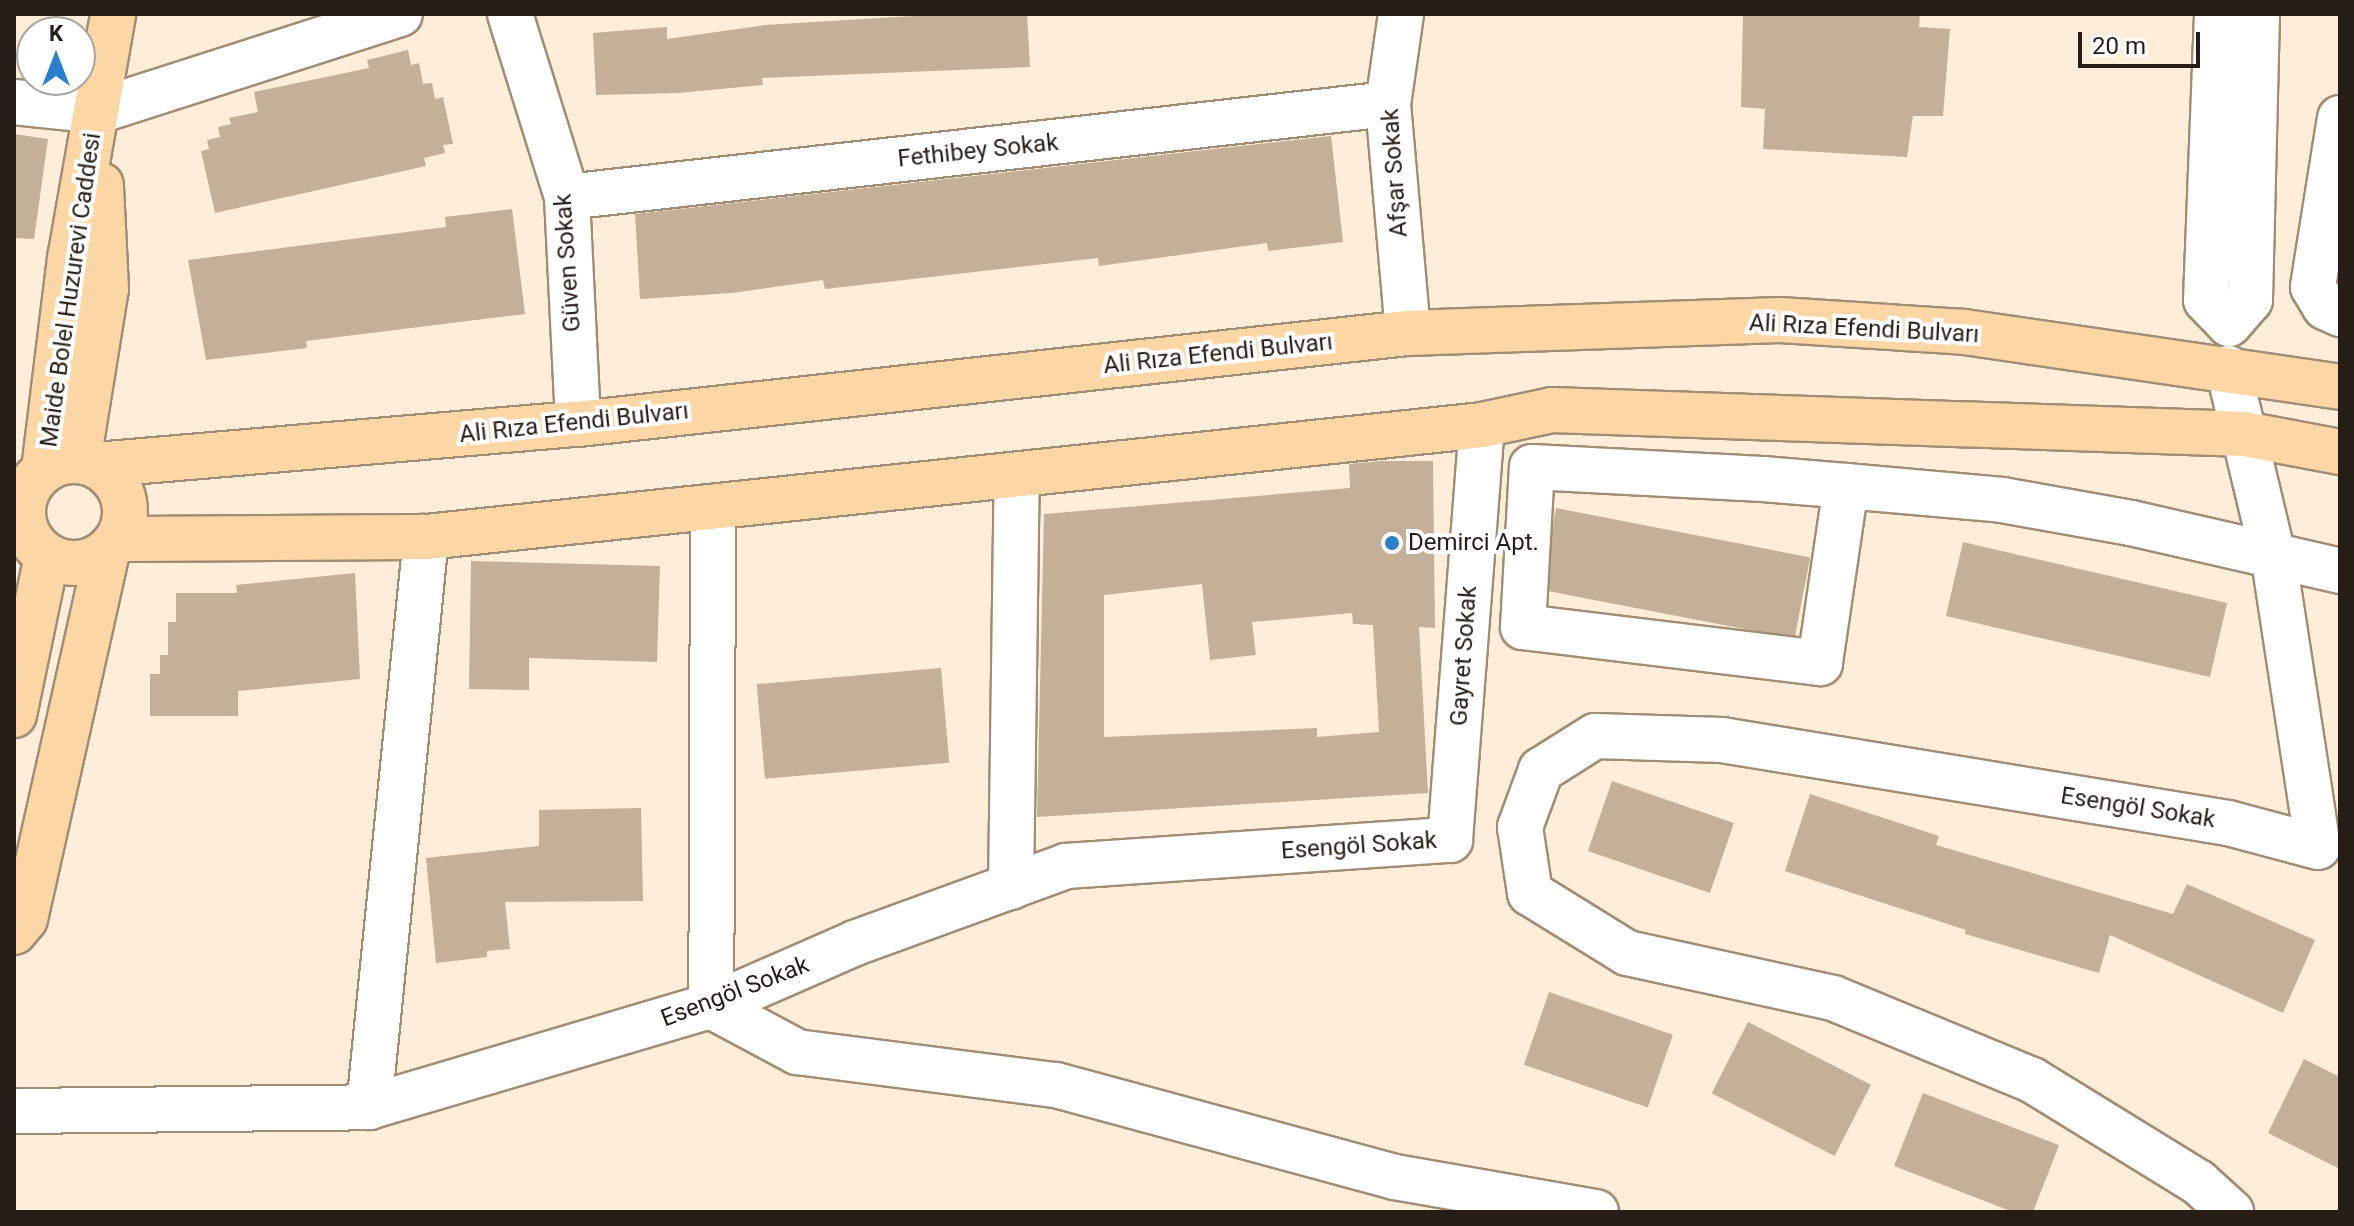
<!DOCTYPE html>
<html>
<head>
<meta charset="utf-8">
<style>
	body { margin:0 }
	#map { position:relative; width:2354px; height:1226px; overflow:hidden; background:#feedd9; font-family:Roboto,sans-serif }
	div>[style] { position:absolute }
	.building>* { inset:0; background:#c4b099; transform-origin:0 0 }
	.roads { filter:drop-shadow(2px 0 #a08d76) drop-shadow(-2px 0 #a08d76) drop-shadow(0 2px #a08d76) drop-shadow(0 -2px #a08d76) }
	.minor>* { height:44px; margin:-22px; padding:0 22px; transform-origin:22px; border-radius:22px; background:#fff }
	.major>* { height:44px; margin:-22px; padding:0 22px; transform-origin:22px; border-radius:22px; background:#fdd6a6 }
	.major>.ring { margin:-22px; padding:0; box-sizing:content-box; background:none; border:44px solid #fdd6a6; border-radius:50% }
	.dots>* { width:22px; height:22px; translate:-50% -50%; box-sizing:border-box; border:4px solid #fff; border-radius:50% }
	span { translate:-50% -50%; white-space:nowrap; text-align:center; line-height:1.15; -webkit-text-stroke:8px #fff; paint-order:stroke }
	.street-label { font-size:24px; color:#261e16 }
	.poi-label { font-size:24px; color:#261e16 }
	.left { translate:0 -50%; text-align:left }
	.frame { position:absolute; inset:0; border:16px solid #261e16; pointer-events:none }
	.north { position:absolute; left:16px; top:16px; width:80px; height:80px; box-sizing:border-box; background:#fff; border:2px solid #a8a5a2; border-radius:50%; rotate:0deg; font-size:22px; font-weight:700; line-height:32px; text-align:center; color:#261e16 }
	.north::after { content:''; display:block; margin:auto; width:28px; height:36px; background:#2c7fce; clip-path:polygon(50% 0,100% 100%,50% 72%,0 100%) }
	.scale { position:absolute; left:2078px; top:32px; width:122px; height:36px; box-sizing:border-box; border:4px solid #261e16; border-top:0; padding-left:10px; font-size:24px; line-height:28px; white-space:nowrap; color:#261e16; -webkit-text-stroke:6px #fff; paint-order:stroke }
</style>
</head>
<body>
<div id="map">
	<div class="building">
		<div style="clip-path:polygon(946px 14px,1027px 14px,1030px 67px,762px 78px,763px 85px,678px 93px,596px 95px,593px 33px,667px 27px,667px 39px,765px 25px)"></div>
		<div style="clip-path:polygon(1743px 14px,1920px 14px,1919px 27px,1950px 29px,1943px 116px,1913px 116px,1907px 157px,1763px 149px,1765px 109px,1741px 107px)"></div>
		<div style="clip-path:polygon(408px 50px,411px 65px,419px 63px,423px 84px,432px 83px,435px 99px,443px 97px,453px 144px,443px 145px,445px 153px,424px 158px,426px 166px,215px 213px,201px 151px,209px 149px,207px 140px,220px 137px,218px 127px,231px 124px,229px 118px,258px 112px,254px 92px,369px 68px,367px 60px)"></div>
		<div style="clip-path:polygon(14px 134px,48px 139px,34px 239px,14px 238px)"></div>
		<div style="clip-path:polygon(1331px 136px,1343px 242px,1268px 251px,1267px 243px,1099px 266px,1098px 258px,825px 289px,823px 280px,732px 293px,640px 299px,635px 214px)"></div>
		<div style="clip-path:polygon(512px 209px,525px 314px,306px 341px,307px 348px,206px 360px,188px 260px,446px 227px,445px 217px)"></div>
		<div style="clip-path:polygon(evenodd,1381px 461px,1433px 461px,1435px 628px,1419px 627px,1428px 793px,1037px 817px,1044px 514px,1350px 488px,1349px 464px,1381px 461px,1202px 584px,1210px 660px,1256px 655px,1252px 622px,1352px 613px,1353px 624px,1373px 625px,1379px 732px,1317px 737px,1317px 728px,1104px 737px,1104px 595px,1202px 584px)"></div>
		<div style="left:1556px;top:508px;width:259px;height:83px;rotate:11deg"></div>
		<div style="left:1963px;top:542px;width:271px;height:76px;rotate:13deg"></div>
		<div style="clip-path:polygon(471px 561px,660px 566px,657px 662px,529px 658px,529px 690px,469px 689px)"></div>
		<div style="clip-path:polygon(355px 573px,360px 679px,238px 691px,238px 716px,150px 716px,150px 674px,160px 674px,160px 655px,168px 655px,168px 622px,176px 622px,176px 593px,237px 593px,236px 585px)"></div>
		<div style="left:941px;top:668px;width:95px;height:185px;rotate:85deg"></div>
		<div style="left:1612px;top:781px;width:129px;height:74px;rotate:19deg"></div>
		<div style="clip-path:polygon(1810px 794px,1939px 836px,1936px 845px,2173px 914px,2187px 884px,2315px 940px,2283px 1013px,2110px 935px,2099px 973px,1965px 934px,1966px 930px,1785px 871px)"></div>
		<div style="clip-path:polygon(641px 808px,643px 901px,505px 902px,510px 949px,487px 951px,487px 957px,436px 963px,426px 858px,539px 846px,539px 810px)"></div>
		<div style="left:1549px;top:992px;width:131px;height:77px;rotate:19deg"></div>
		<div style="left:1748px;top:1022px;width:138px;height:80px;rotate:27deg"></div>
		<div style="clip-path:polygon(2304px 1059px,2340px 1077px,2340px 1169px,2268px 1133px)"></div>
		<div style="clip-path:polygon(1923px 1093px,2059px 1145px,2033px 1212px,2013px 1212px,1894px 1166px)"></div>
	</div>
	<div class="roads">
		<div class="minor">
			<div style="left:510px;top:14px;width:192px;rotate:72.7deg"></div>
			<div style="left:567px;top:197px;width:227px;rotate:87.2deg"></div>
			<div style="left:1401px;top:14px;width:91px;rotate:98.2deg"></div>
			<div style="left:1388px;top:104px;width:230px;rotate:85deg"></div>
			<div style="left:2217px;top:14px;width:286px;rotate:92.2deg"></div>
			<div style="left:2206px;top:300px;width:33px;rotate:46deg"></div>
			<div style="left:2229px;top:324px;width:32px;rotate:-49deg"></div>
			<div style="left:2250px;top:300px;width:286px;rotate:-88.6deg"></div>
			<div style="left:14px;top:102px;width:84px;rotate:6.1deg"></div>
			<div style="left:98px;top:111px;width:317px;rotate:-17.8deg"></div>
			<div style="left:2340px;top:118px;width:171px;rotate:99.1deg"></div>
			<div style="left:2313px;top:287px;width:23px;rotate:59deg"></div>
			<div style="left:2325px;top:307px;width:17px;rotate:25deg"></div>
			<div style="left:567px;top:197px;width:826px;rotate:-6.46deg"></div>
			<div style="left:2228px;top:368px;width:197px;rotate:76.5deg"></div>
			<div style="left:2274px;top:560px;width:290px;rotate:81.3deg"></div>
			<div style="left:2318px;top:847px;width:93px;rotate:-165.1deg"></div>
			<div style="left:2228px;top:823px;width:513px;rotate:-170.68deg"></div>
			<div style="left:1722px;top:740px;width:127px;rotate:-178.2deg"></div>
			<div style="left:1595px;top:736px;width:64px;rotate:147.8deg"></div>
			<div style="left:1541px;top:770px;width:61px;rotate:110.2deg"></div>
			<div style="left:1520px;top:827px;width:67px;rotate:81.4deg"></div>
			<div style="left:1530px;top:893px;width:114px;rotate:31.7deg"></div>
			<div style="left:1627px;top:953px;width:211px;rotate:12.3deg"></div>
			<div style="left:1833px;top:998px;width:215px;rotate:22.4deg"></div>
			<div style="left:2032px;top:1080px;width:195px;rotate:31.6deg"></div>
			<div style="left:2198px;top:1182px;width:45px;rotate:42.3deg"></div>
			<div style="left:1846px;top:486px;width:179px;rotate:98.4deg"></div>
			<div style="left:1820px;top:663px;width:299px;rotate:-173.1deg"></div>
			<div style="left:1523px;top:627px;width:160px;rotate:-86.8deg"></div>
			<div style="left:1532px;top:467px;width:231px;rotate:3deg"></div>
			<div style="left:1763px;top:479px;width:83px;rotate:4.8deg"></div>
			<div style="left:1846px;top:486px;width:157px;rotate:5.1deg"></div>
			<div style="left:2002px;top:500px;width:131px;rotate:10.1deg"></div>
			<div style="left:2131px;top:523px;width:214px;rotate:12.9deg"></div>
			<div style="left:713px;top:510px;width:496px;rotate:90.2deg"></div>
			<div style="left:711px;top:1006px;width:98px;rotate:28.1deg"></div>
			<div style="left:797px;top:1052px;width:261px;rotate:7.3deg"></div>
			<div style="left:1056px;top:1085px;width:351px;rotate:15.2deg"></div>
			<div style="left:1395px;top:1177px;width:204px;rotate:9.9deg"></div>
			<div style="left:1011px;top:887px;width:411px;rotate:-89.2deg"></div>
			<div style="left:369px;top:1107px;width:573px;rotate:-84.29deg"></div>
			<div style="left:14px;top:1111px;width:355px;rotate:-0.6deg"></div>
			<div style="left:369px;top:1107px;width:357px;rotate:-16.5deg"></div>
			<div style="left:711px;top:1006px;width:157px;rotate:-23.6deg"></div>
			<div style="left:855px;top:943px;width:225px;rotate:-20deg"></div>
			<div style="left:1066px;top:866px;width:385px;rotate:-3.9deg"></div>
			<div style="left:1450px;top:840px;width:416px;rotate:-85.6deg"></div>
		</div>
		<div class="major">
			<div class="ring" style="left:23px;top:461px;width:58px;height:58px"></div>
			<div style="left:78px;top:461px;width:174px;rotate:-80.8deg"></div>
			<div style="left:106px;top:289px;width:104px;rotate:-92.8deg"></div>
			<div style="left:96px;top:465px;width:484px;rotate:-4.9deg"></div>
			<div style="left:578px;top:424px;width:835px;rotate:-6.26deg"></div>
			<div style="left:1408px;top:333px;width:372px;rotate:-2deg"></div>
			<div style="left:1780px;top:320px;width:184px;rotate:3.7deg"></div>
			<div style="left:1964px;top:332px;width:380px;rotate:8.3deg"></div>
			<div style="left:44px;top:470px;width:213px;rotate:-83deg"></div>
			<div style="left:70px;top:259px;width:249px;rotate:-80deg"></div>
			<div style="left:118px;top:539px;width:308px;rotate:-0.4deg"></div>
			<div style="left:426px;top:537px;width:1062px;rotate:-6.05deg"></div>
			<div style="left:1482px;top:425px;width:72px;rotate:-12.1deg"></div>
			<div style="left:1552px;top:410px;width:692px;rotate:1.99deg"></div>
			<div style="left:2244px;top:434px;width:98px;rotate:10.6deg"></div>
			<div style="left:14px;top:715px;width:162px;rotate:-78.3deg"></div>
			<div style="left:14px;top:932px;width:17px;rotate:-50deg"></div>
			<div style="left:25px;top:919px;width:376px;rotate:-77.4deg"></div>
		</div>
	</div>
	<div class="dots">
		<div style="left:1392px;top:543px;background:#2c7fce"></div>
	</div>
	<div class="street-label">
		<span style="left:978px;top:151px;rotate:-6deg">Fethibey Sokak</span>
		<span style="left:1395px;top:173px;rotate:-94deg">Afşar Sokak</span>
		<span style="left:568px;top:263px;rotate:-94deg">Güven Sokak</span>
		<span style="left:71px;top:290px;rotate:-82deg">Maide Bolel Huzurevi Caddesi</span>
		<span style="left:1864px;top:329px;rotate:3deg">Ali Rıza Efendi Bulvarı</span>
		<span style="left:1218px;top:354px;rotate:-6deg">Ali Rıza Efendi Bulvarı</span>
		<span style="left:574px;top:423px;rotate:-6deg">Ali Rıza Efendi Bulvarı</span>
		<span style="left:1464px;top:656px;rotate:-86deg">Gayret Sokak</span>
		<span style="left:2138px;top:808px;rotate:9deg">Esengöl Sokak</span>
		<span style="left:1359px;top:846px;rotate:-4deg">Esengöl Sokak</span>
		<span style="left:735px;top:992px;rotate:-21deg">Esengöl Sokak</span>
	</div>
	<div class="poi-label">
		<span class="left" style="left:1408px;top:543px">Demirci Apt.</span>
	</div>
	<div class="frame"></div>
	<div class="north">K</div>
	<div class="scale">20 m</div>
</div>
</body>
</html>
